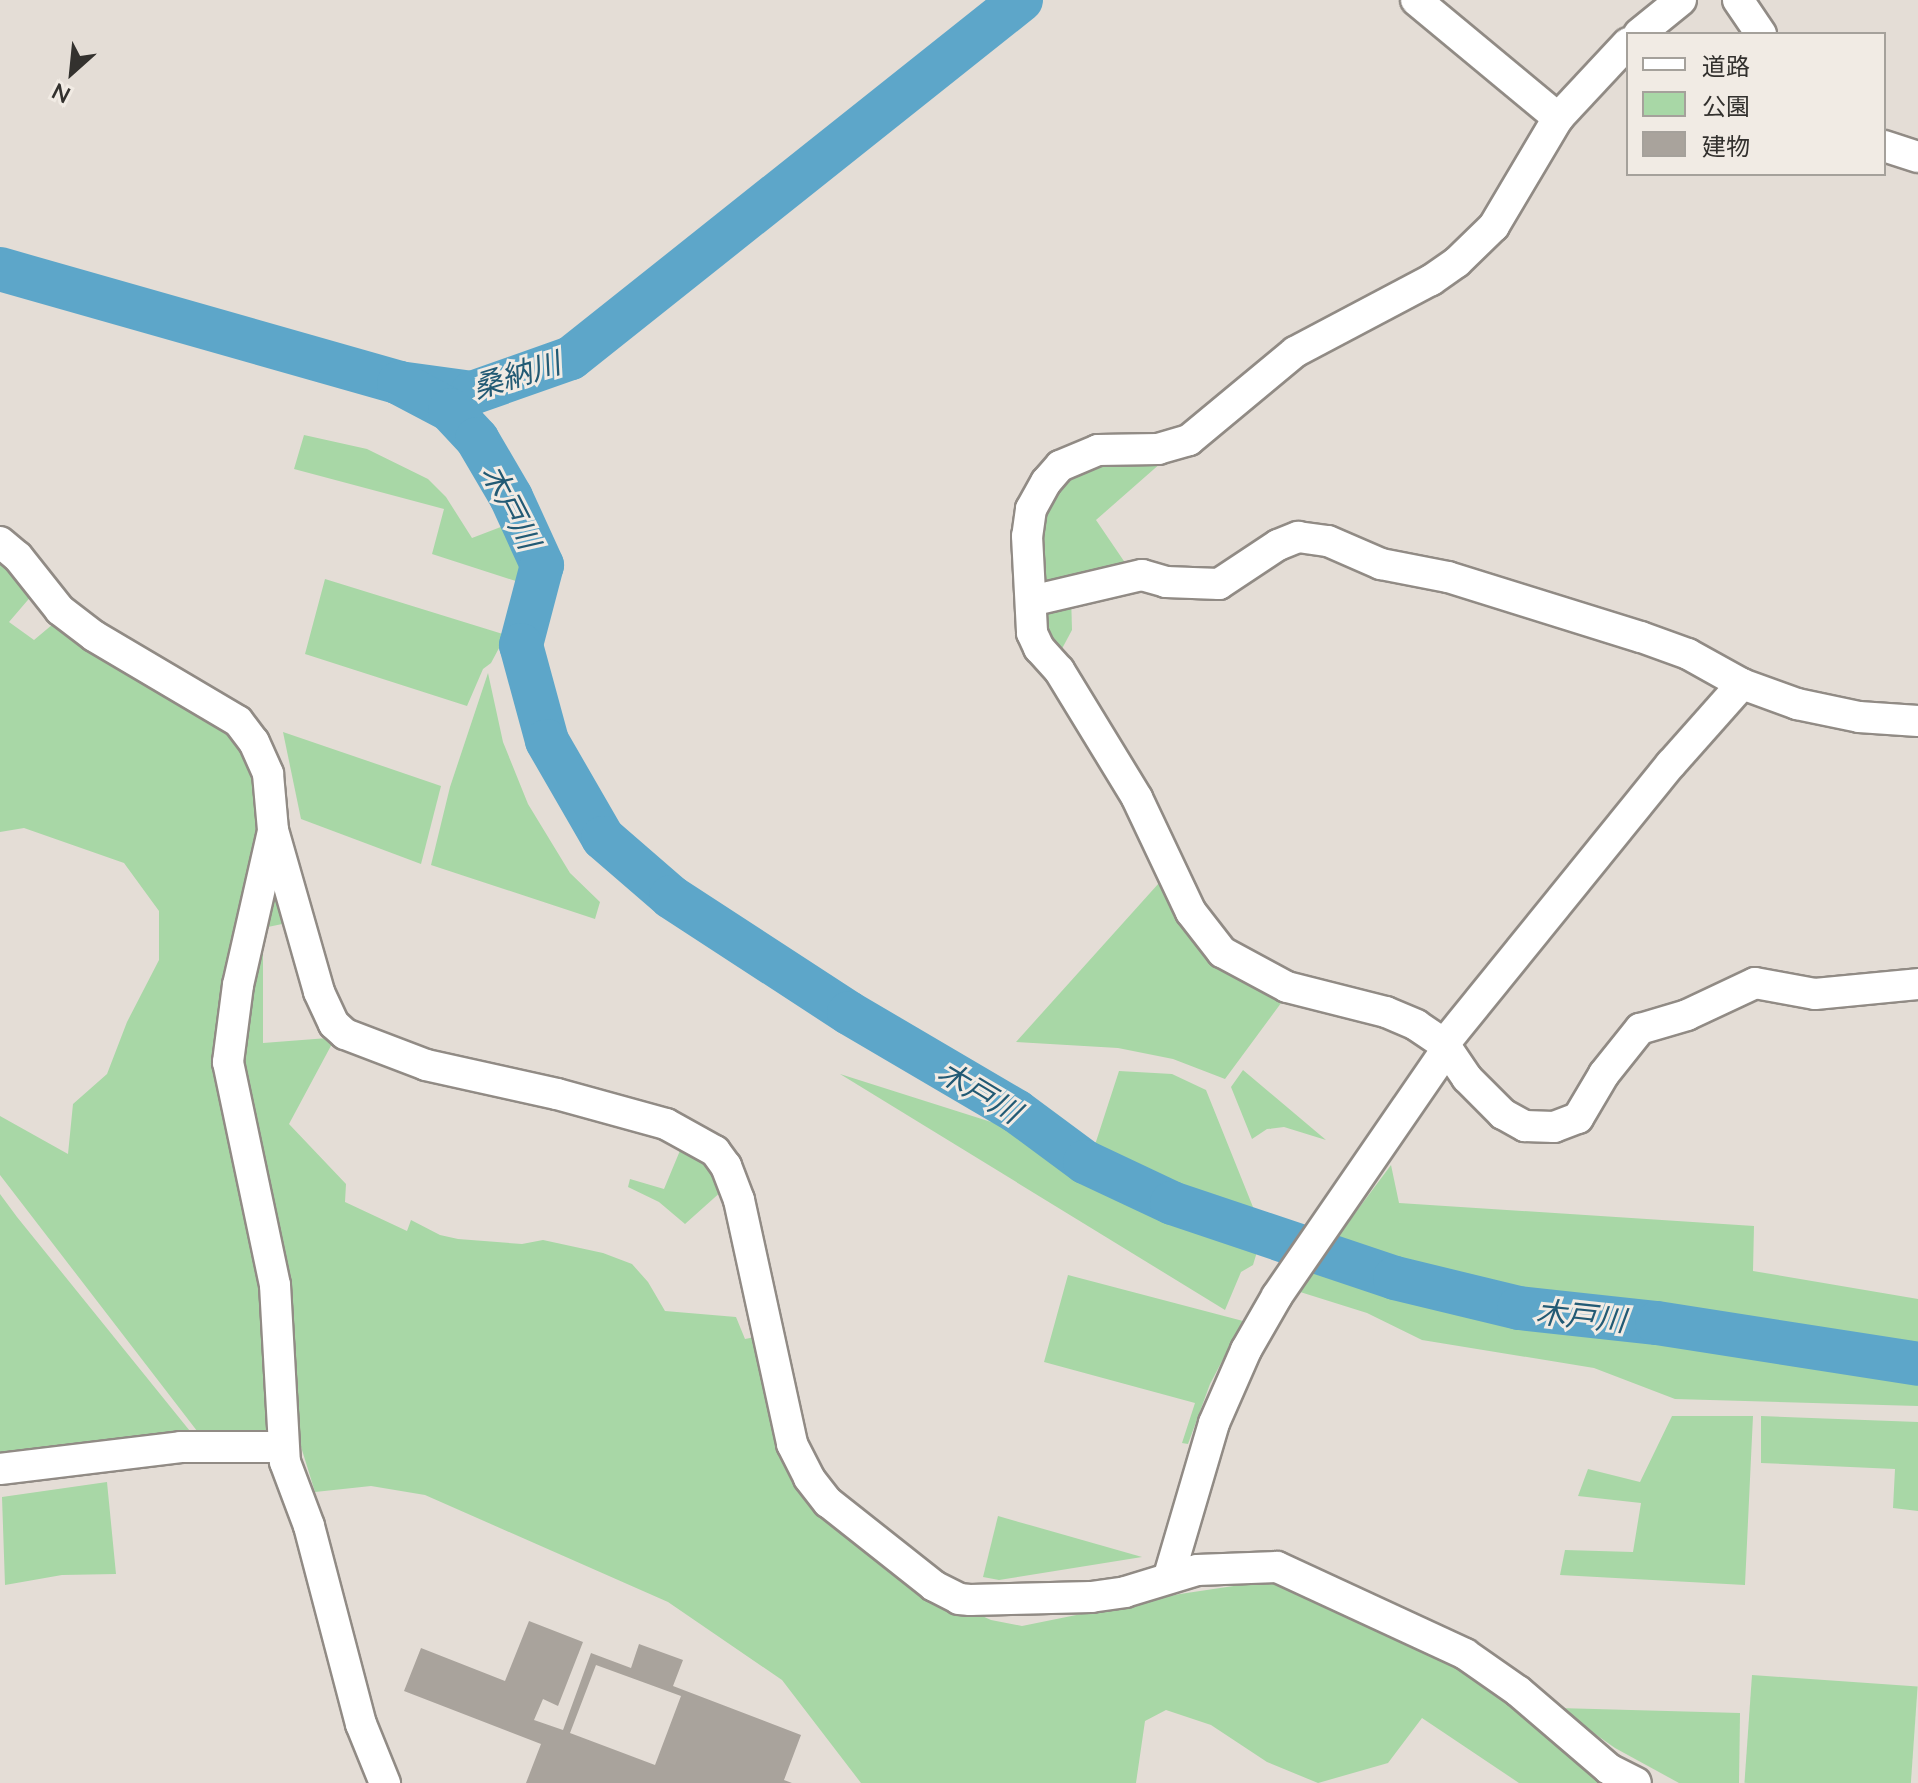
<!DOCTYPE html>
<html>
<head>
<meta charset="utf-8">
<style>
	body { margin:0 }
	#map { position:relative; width:1918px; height:1783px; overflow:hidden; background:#e4ddd6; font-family:Lato,"Noto Sans JP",sans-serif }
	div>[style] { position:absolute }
	.green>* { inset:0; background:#a8d7a6; transform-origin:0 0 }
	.river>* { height:44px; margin:-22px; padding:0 22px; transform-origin:22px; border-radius:22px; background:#5da6c9 }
	.building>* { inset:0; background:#a9a39c }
	.roads { filter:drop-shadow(2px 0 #918b85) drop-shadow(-2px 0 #918b85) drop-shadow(0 2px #918b85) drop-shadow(0 -2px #918b85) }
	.minor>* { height:30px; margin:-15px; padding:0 15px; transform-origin:15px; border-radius:15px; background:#fff }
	span { translate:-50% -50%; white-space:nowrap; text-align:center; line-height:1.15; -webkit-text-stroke:6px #f1ebe4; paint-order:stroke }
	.water-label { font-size:30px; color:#225a74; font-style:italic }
	.legend { position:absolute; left:1626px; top:32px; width:260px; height:144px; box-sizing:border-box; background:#f1ebe4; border:2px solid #a5a19b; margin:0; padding:10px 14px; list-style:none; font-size:24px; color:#33312e }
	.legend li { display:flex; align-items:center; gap:16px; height:40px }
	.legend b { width:40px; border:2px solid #a5a19b }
	.north { position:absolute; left:32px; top:32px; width:80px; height:80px; -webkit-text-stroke:6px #f1ebe4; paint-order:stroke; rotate:207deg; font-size:22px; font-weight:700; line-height:32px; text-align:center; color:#33312e }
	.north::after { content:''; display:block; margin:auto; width:28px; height:36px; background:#33312e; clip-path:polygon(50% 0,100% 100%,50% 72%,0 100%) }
</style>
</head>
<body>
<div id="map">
	<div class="green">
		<div style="clip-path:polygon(304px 435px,367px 449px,428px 479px,446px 497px,472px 538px,506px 525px,529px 561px,522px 583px,432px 554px,444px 509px,294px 469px)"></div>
		<div style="clip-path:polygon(1170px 455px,1096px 520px,1130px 570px,1040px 588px,1032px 535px,1065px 468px)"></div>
		<div style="clip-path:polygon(0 552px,33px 594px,9px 622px,34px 640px,59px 619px,230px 724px,264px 796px,223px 1039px,270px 1286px,272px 1441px,204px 1440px,0 1175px,0 1116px,68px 1154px,73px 1104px,107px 1074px,127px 1022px,159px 960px,159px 911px,124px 863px,24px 828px,0 832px)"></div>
		<div style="clip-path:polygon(325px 579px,506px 635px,491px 663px,483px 669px,467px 706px,305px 654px)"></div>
		<div style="clip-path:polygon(1071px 595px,1072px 630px,1057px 658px,1045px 641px,1041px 604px)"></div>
		<div style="clip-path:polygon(488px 673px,503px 742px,528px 804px,570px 873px,600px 902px,595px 919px,431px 865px,450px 787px)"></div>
		<div style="clip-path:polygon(283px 732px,441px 786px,421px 864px,301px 819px)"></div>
		<div style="clip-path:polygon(1168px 873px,1186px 913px,1287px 995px,1225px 1079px,1173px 1059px,1118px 1048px,1016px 1042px)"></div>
		<div style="clip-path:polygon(275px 884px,287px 923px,263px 928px,263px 1043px,328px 1038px,333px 1042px,289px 1124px,346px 1184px,345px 1202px,407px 1231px,411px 1220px,440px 1235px,458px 1239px,522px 1244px,543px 1240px,603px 1253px,632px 1264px,648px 1282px,665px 1311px,736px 1317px,745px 1339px,755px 1337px,781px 1440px,810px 1493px,821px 1506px,927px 1591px,991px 1620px,1022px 1626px,1180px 1594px,1267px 1581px,1279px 1583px,1457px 1658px,1509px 1694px,1568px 1753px,1612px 1783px,1519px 1783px,1422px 1718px,1388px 1763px,1318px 1783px,1267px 1762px,1211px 1725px,1166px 1710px,1145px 1721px,1136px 1783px,861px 1783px,782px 1680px,668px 1602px,425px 1495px,371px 1486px,315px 1492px,289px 1408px,282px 1282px,234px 1061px,234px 1043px,263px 928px,266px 890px)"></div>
		<div style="clip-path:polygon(1243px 1070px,1326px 1140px,1284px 1127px,1267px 1129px,1252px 1139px,1231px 1087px)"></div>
		<div style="clip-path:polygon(1119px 1071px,1172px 1074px,1206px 1090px,1263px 1232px,1253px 1265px,1241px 1272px,1225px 1310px,840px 1074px,1092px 1154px)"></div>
		<div style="clip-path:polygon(684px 1141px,710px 1159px,723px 1190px,685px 1224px,659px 1202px,628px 1187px,630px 1179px,664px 1189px)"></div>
		<div style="clip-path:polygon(1391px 1165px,1399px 1203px,1754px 1226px,1753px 1271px,1918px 1299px,1918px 1406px,1675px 1399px,1594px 1368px,1422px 1340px,1367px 1313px,1297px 1291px)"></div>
		<div style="clip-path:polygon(0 1194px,17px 1217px,198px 1441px,0 1460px)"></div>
		<div style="clip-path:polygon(1068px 1275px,1243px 1321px,1210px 1384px,1188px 1444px,1182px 1443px,1195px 1403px,1044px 1362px)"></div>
		<div style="clip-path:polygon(1672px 1416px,1753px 1416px,1745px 1585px,1560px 1575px,1565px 1550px,1633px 1552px,1641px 1503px,1578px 1496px,1588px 1469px,1640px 1482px)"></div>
		<div style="clip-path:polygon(1761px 1416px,1918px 1422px,1918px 1511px,1893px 1508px,1895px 1469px,1761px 1463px)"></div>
		<div style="clip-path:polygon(107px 1482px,116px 1574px,62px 1575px,5px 1585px,2px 1497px)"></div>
		<div style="clip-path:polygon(998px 1516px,1142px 1557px,999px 1580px,983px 1577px)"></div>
		<div style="left:1752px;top:1675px;width:166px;height:108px;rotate:4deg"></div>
		<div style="clip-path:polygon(1558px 1708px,1740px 1713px,1739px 1783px,1679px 1783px,1615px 1748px)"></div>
	</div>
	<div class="river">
		<div style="left:0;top:269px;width:415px;rotate:15.9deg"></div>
		<div style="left:399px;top:383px;width:74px;rotate:7.8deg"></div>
		<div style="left:472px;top:393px;width:105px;rotate:-19.5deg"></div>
		<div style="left:571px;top:358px;width:575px;rotate:-38.5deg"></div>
		<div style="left:399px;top:383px;width:58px;rotate:27.9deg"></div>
		<div style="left:450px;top:410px;width:40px;rotate:47deg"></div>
		<div style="left:477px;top:439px;width:67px;rotate:59.6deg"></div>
		<div style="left:511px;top:497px;width:75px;rotate:65.5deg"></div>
		<div style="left:542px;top:565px;width:83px;rotate:104.7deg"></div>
		<div style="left:521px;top:645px;width:99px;rotate:74.8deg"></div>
		<div style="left:547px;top:741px;width:112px;rotate:60deg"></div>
		<div style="left:603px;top:838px;width:90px;rotate:40.9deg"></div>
		<div style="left:671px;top:897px;width:212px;rotate:33.1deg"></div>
		<div style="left:849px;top:1013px;width:194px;rotate:30.4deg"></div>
		<div style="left:1016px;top:1111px;width:86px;rotate:36.5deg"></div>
		<div style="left:1085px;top:1162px;width:96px;rotate:25.2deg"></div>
		<div style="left:1172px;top:1203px;width:235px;rotate:18.6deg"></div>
		<div style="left:1395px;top:1278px;width:128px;rotate:13.6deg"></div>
		<div style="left:1519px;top:1308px;width:139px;rotate:6.2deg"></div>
		<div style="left:1657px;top:1323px;width:264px;rotate:8.9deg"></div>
	</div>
	<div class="building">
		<div style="clip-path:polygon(evenodd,529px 1621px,583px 1642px,558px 1706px,543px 1699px,534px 1720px,563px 1730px,591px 1653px,631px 1668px,639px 1644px,683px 1660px,673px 1686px,801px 1735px,784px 1780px,792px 1783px,526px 1783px,541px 1744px,404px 1691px,421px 1648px,505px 1681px,529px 1621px,596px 1665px,681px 1696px,655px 1765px,570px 1733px,596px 1665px)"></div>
	</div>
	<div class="roads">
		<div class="minor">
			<div style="left:1416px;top:0;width:185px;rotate:39.7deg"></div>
			<div style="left:1738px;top:0;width:41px;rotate:55.9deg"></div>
			<div style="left:1639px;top:34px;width:54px;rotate:-39deg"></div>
			<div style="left:1628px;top:43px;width:103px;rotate:133deg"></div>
			<div style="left:1558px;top:118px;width:126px;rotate:120.7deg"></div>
			<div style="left:1494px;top:226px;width:52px;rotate:135.8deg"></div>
			<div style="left:1457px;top:262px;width:32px;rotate:145deg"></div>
			<div style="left:1431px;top:280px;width:154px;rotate:152.1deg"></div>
			<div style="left:1295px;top:352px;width:138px;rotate:140.3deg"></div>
			<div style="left:1189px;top:440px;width:32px;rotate:164deg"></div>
			<div style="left:1158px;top:449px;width:60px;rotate:179deg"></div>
			<div style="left:1098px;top:450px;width:41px;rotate:157.2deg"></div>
			<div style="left:1060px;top:466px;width:21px;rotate:131deg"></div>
			<div style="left:1046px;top:482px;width:31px;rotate:119deg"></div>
			<div style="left:1031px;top:509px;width:27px;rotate:98deg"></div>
			<div style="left:1027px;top:536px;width:97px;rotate:87deg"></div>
			<div style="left:1032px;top:633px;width:17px;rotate:65deg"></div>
			<div style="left:1039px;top:648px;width:30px;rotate:48deg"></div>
			<div style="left:1059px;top:670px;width:150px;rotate:58.6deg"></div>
			<div style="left:1137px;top:798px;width:126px;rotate:64.7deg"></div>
			<div style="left:1191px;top:912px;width:51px;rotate:52.2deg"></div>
			<div style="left:1222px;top:952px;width:74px;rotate:28.3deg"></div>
			<div style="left:1287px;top:987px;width:102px;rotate:14.2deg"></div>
			<div style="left:1386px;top:1012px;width:33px;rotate:23deg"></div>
			<div style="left:1416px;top:1025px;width:34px;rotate:34deg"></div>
			<div style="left:1444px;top:1044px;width:41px;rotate:55.9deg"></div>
			<div style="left:1467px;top:1078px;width:51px;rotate:45deg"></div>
			<div style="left:1503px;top:1114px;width:25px;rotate:29deg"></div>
			<div style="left:1525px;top:1126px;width:29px;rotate:2deg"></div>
			<div style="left:1554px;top:1127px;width:26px;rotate:-21deg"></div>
			<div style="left:1578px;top:1118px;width:51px;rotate:-59.4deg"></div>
			<div style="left:1604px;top:1074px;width:58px;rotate:-51.3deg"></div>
			<div style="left:1640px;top:1029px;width:49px;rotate:-16.6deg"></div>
			<div style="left:1687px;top:1015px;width:75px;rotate:-25.2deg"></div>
			<div style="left:1755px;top:983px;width:61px;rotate:10.4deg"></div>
			<div style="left:1815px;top:994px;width:103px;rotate:-5.5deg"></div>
			<div style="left:1884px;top:146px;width:36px;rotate:18deg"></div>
			<div style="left:0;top:542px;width:23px;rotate:40deg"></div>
			<div style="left:18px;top:557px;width:68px;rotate:51.6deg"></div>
			<div style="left:60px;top:610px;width:43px;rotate:37.4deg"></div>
			<div style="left:94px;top:636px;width:167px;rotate:30.6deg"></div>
			<div style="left:238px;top:721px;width:26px;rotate:53deg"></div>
			<div style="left:254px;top:742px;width:35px;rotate:66deg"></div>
			<div style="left:268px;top:774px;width:56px;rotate:84.9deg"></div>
			<div style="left:273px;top:830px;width:168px;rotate:74.1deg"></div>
			<div style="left:319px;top:992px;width:35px;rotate:65deg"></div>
			<div style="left:334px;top:1024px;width:15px;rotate:42deg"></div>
			<div style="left:345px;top:1034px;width:87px;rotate:20.9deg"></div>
			<div style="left:426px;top:1065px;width:134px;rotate:12.5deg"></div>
			<div style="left:557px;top:1094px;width:113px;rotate:15.4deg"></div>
			<div style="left:666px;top:1124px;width:56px;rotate:28.9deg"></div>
			<div style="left:715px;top:1151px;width:19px;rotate:54deg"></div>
			<div style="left:726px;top:1166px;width:36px;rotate:69deg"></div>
			<div style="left:739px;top:1200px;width:250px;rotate:77.7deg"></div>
			<div style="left:792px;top:1444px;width:38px;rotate:63deg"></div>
			<div style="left:809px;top:1478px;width:31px;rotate:52deg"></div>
			<div style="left:828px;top:1502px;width:135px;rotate:38.4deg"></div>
			<div style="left:934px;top:1586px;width:28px;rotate:27deg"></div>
			<div style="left:959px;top:1599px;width:11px;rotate:5deg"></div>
			<div style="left:970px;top:1600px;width:121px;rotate:-1.4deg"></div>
			<div style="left:1091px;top:1597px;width:34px;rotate:-8deg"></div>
			<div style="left:1125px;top:1592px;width:75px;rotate:-17deg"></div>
			<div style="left:1197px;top:1570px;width:80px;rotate:-2.1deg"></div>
			<div style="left:1277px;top:1567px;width:207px;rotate:24.8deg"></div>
			<div style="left:1465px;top:1654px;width:65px;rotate:34.9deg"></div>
			<div style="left:1518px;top:1691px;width:120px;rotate:40.6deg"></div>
			<div style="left:1609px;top:1769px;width:30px;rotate:27deg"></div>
			<div style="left:1031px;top:601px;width:114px;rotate:-13.2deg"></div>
			<div style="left:1142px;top:575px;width:25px;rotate:16deg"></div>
			<div style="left:1166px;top:582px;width:53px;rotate:2.2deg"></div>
			<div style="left:1219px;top:584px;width:71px;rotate:-33.5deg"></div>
			<div style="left:1278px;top:545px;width:22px;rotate:-22deg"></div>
			<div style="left:1298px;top:537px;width:30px;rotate:8deg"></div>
			<div style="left:1328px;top:541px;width:58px;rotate:23.5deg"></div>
			<div style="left:1381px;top:564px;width:68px;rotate:11deg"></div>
			<div style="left:1448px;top:577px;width:202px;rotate:17.3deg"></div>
			<div style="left:1641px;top:637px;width:50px;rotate:19.9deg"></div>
			<div style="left:1688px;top:654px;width:62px;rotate:29.1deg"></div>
			<div style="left:1742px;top:684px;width:59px;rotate:20deg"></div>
			<div style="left:1797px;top:704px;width:63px;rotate:11.8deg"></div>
			<div style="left:1859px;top:717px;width:59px;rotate:3.9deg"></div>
			<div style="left:273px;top:831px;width:158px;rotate:102.8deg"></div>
			<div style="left:238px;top:985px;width:78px;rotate:97.4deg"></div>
			<div style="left:228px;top:1062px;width:228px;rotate:78.1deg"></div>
			<div style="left:275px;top:1285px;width:177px;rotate:86.8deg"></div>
			<div style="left:285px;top:1462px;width:68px;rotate:69.4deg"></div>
			<div style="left:309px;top:1526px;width:205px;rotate:75.3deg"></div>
			<div style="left:361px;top:1724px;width:64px;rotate:67.9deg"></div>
			<div style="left:1444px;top:1044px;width:360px;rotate:-51deg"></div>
			<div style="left:1671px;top:764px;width:107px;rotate:-48.4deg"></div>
			<div style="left:0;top:1469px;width:182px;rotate:-6.9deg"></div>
			<div style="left:181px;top:1447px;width:101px"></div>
			<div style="left:1169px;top:1576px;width:159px;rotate:-73.6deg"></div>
			<div style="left:1214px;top:1423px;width:80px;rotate:-66.3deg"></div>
			<div style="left:1246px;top:1350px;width:62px;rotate:-60.1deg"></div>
			<div style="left:1277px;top:1296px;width:300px;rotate:-55.5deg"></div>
		</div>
	</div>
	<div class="water-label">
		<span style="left:516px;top:374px;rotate:-17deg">桑納川</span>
		<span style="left:512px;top:506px;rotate:63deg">木戸川</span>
		<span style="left:980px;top:1091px;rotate:31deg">木戸川</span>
		<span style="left:1581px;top:1315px;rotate:6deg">木戸川</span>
	</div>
	<ul class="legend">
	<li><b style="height:10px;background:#fff"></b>道路</li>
	<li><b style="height:22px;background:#a8d7a6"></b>公園</li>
	<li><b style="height:22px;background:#a9a39c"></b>建物</li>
	</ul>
	<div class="north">N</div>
</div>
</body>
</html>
